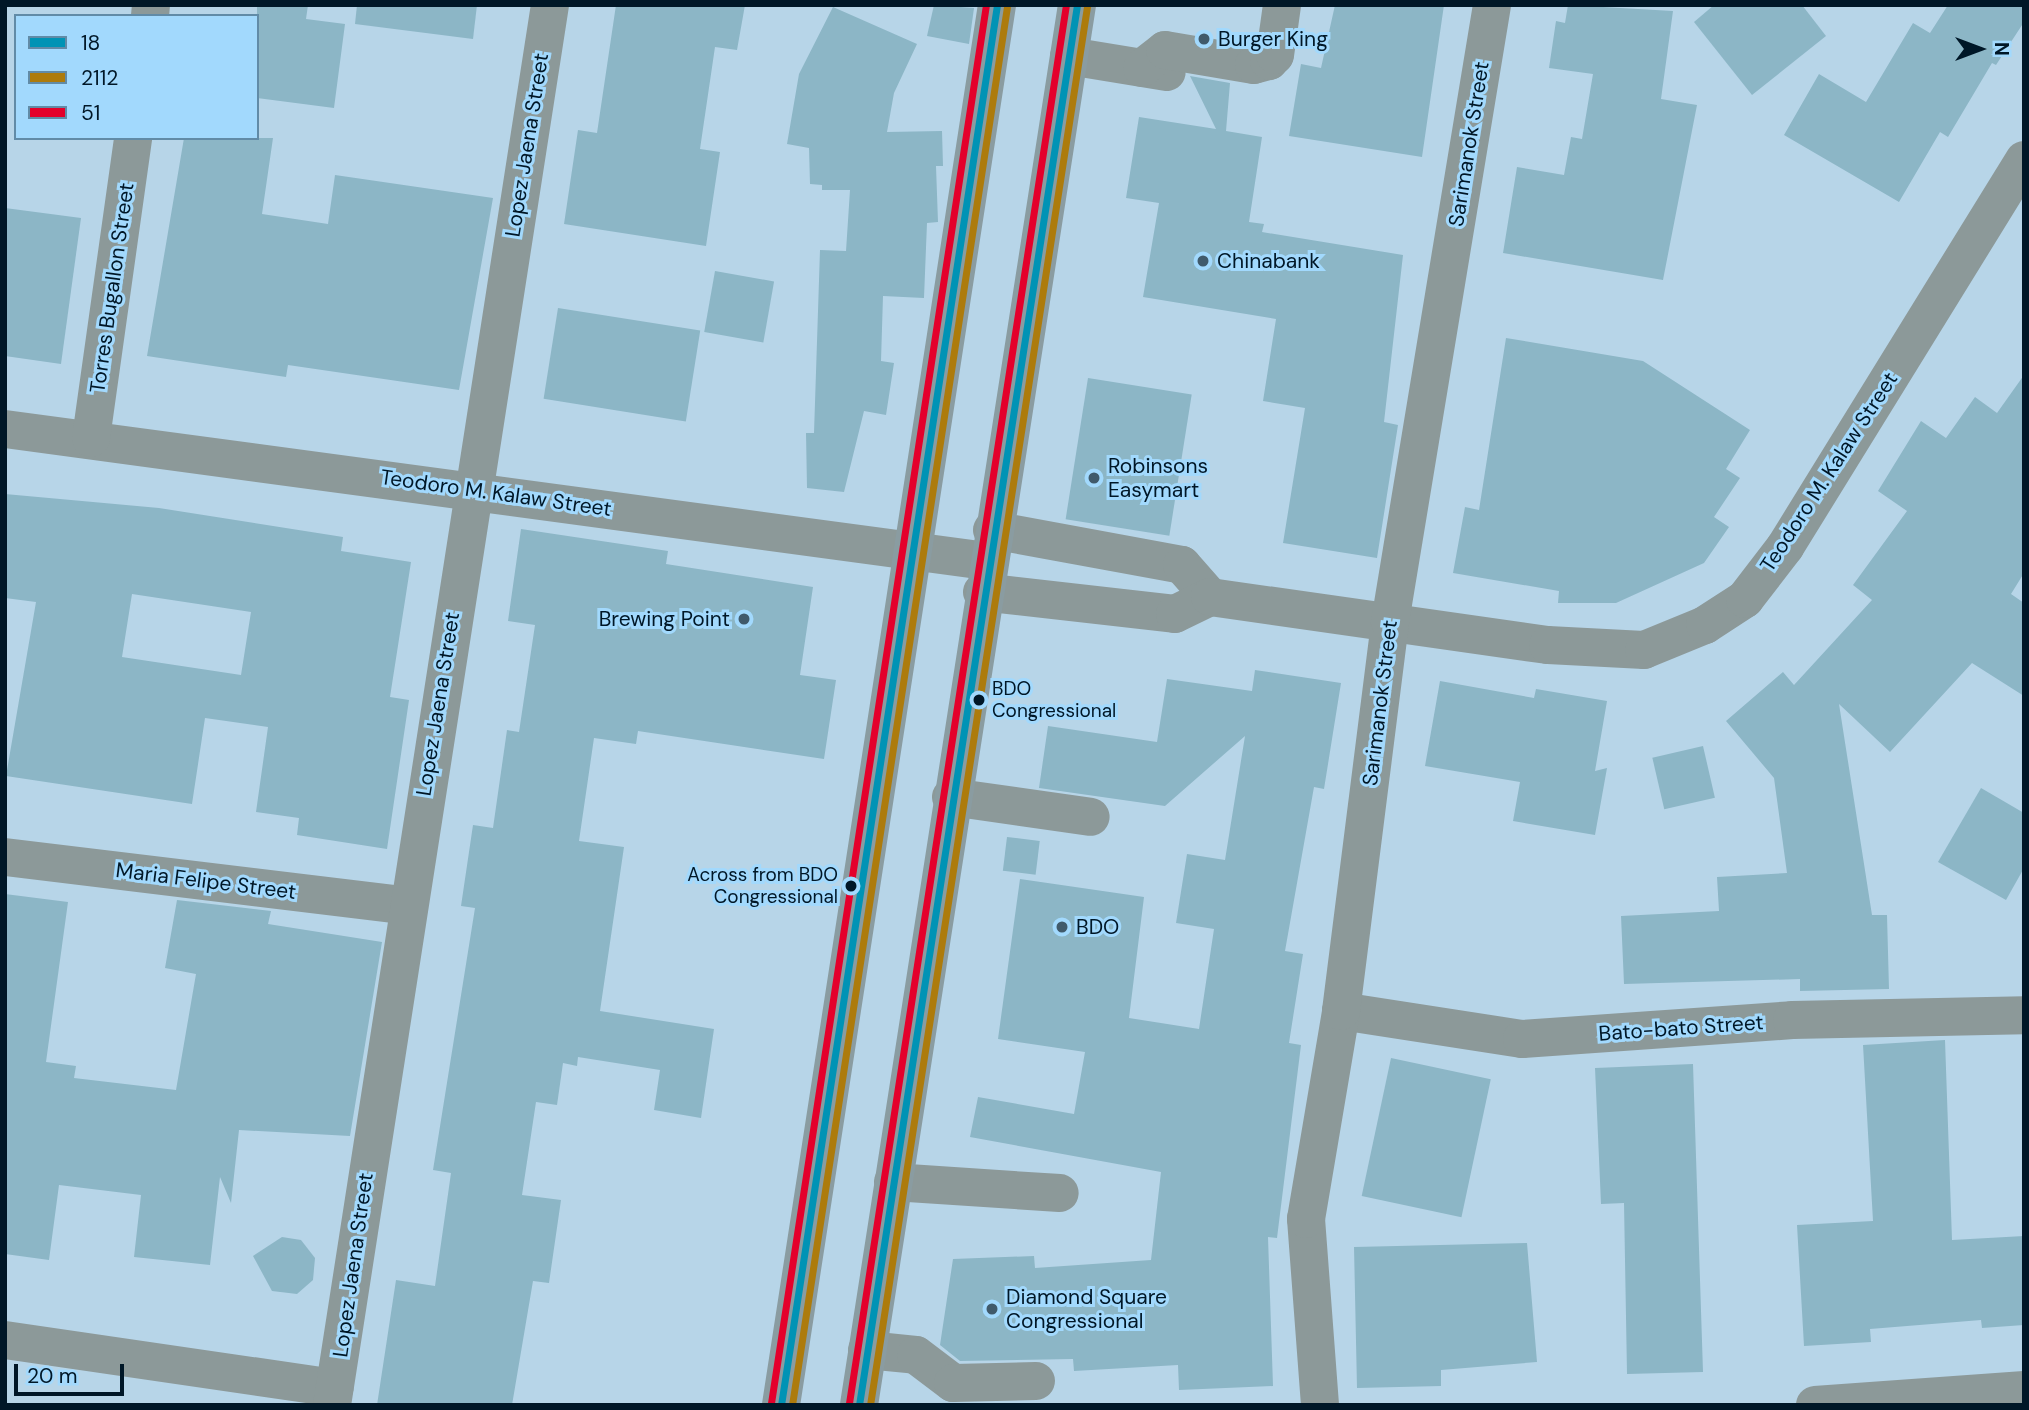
<!DOCTYPE html>
<html>
<head>
<meta charset="utf-8">
<style>
	body { margin:0 }
	#map { position:relative; width:2029px; height:1410px; overflow:hidden; background:#b7d5e8; font-family:"DM Sans",sans-serif }
	div>[style] { position:absolute }
	.building>* { inset:0; background:#8cb6c6; transform-origin:0 0 }
	.minor>* { height:38px; margin:-19px; padding:0 19px; transform-origin:19px; border-radius:19px; background:#8c9999 }
	.major>* { height:38px; margin:-19px; padding:0 19px; transform-origin:19px; border-radius:19px; background:#8a9ca1 }
	.bus-1>* { height:7px; margin:-3.5px; padding:0 3.5px; transform-origin:3.5px; border-radius:3.5px; background:#0093b5 }
	.bus-2>* { height:7px; margin:-3.5px; padding:0 3.5px; transform-origin:3.5px; border-radius:3.5px; background:#ad7b0c }
	.bus-3>* { height:7px; margin:-3.5px; padding:0 3.5px; transform-origin:3.5px; border-radius:3.5px; background:#e4002b }
	.dots>* { width:19px; height:19px; translate:-50% -50%; box-sizing:border-box; border:4px solid #a2d9fd; border-radius:50% }
	span { translate:-50% -50%; white-space:nowrap; text-align:center; line-height:1.15; -webkit-text-stroke:6px #a2d9fd; paint-order:stroke }
	.bus-label { font-size:19px; color:#001727 }
	.left { translate:0 -50%; text-align:left }
	.right { translate:-100% -50%; text-align:right }
	.poi-label { font-size:21px; color:#001727 }
	.street-label { font-size:21px; color:#001727 }
	.frame { position:absolute; inset:0; border:7px solid #001727; pointer-events:none }
	.legend { position:absolute; left:14px; top:14px; width:245px; height:126px; box-sizing:border-box; background:#a2d9fd; border:2px solid #618ba7; margin:0; padding:9px 12px; list-style:none; font-size:21px; color:#001727 }
	.legend li { display:flex; align-items:center; gap:14px; height:35px }
	.legend b { width:35px; border:2px solid #618ba7 }
	.north { position:absolute; left:1945px; top:14px; width:70px; height:70px; -webkit-text-stroke:5px #a2d9fd; paint-order:stroke; rotate:90deg; font-size:19px; font-weight:700; line-height:28px; text-align:center; color:#001727 }
	.north::after { content:''; display:block; margin:auto; width:24px; height:32px; background:#001727; clip-path:polygon(50% 0,100% 100%,50% 72%,0 100%) }
	.scale { position:absolute; left:14px; top:1364px; width:110px; height:32px; box-sizing:border-box; border:4px solid #001727; border-top:0; padding-left:9px; font-size:21px; line-height:24px; white-space:nowrap; color:#001727; -webkit-text-stroke:5px #a2d9fd; paint-order:stroke }
</style>
</head>
<body>
<div id="map">
	<div class="building">
		<div style="clip-path:polygon(257px 5px,308px 5px,306px 19px,345px 24px,334px 108px,257px 98px)"></div>
		<div style="clip-path:polygon(357px 5px,477px 5px,473px 39px,355px 24px)"></div>
		<div style="clip-path:polygon(616px 5px,745px 5px,737px 50px,715px 47px,700px 149px,720px 152px,706px 246px,564px 224px,578px 130px,597px 133px)"></div>
		<div style="clip-path:polygon(934px 5px,974px 8px,969px 44px,927px 36px)"></div>
		<div style="clip-path:polygon(1335px 5px,1444px 5px,1422px 157px,1289px 136px,1301px 64px,1321px 68px)"></div>
		<div style="clip-path:polygon(1568px 5px,1673px 11px,1661px 99px,1697px 105px,1663px 280px,1503px 253px,1517px 167px,1564px 175px,1571px 137px,1582px 139px,1593px 74px,1549px 68px,1556px 21px,1565px 23px)"></div>
		<div style="clip-path:polygon(1714px 5px,1802px 5px,1826px 36px,1752px 95px,1694px 22px)"></div>
		<div style="clip-path:polygon(1948px 5px,2024px 5px,2024px 22px,1996px 65px,1992px 63px,1948px 137px,1940px 132px,1899px 202px,1784px 135px,1819px 74px,1866px 102px,1913px 23px,1930px 33px)"></div>
		<div style="clip-path:polygon(833px 7px,917px 44px,894px 93px,887px 132px,942px 131px,943px 166px,936px 166px,938px 222px,927px 223px,924px 298px,883px 296px,881px 361px,894px 363px,886px 415px,864px 411px,844px 492px,807px 488px,806px 433px,814px 433px,820px 250px,846px 251px,850px 190px,822px 190px,822px 185px,810px 184px,809px 148px,787px 144px,799px 74px)"></div>
		<div style="clip-path:polygon(1190px 76px,1230px 83px,1226px 131px,1262px 137px,1249px 222px,1264px 224px,1262px 232px,1403px 255px,1384px 422px,1398px 425px,1377px 558px,1283px 543px,1305px 408px,1263px 401px,1276px 319px,1143px 297px,1159px 203px,1126px 198px,1139px 117px,1216px 129px)"></div>
		<div style="clip-path:polygon(184px 138px,273px 138px,262px 214px,328px 224px,335px 175px,493px 198px,459px 390px,288px 365px,286px 377px,147px 356px)"></div>
		<div style="clip-path:polygon(5px 208px,81px 218px,61px 364px,5px 356px)"></div>
		<div style="left:715px;top:271px;width:60px;height:62px;rotate:10deg"></div>
		<div style="left:558px;top:308px;width:144px;height:92px;rotate:9deg"></div>
		<div style="clip-path:polygon(1506px 338px,1643px 361px,1750px 430px,1726px 469px,1740px 478px,1714px 517px,1729px 527px,1704px 563px,1616px 603px,1558px 603px,1559px 591px,1453px 573px,1465px 507px,1479px 510px)"></div>
		<div style="clip-path:polygon(2024px 375px,2024px 573px,2011px 594px,2024px 603px,2024px 696px,1972px 663px,1890px 752px,1839px 704px,1872px 915px,1887px 915px,1889px 989px,1800px 991px,1800px 979px,1624px 984px,1621px 916px,1719px 911px,1717px 877px,1787px 873px,1774px 778px,1726px 721px,1783px 672px,1794px 685px,1872px 600px,1853px 585px,1907px 511px,1878px 491px,1921px 421px,1946px 438px,1975px 397px,1997px 413px)"></div>
		<div style="left:1088px;top:378px;width:105px;height:143px;rotate:9deg"></div>
		<div style="clip-path:polygon(evenodd,5px 494px,159px 508px,343px 537px,341px 551px,411px 562px,390px 697px,409px 700px,387px 849px,297px 835px,299px 818px,256px 812px,268px 727px,205px 718px,192px 804px,6px 776px,36px 602px,5px 598px,5px 494px,132px 594px,251px 612px,241px 675px,122px 657px,132px 594px)"></div>
		<div style="clip-path:polygon(521px 529px,668px 551px,666px 564px,813px 587px,800px 675px,836px 680px,824px 759px,638px 731px,636px 744px,594px 738px,579px 841px,624px 847px,600px 1011px,714px 1029px,701px 1118px,654px 1110px,660px 1070px,578px 1057px,577px 1066px,563px 1063px,557px 1105px,536px 1102px,522px 1195px,561px 1200px,549px 1283px,533px 1281px,512px 1405px,377px 1405px,396px 1280px,435px 1286px,451px 1173px,433px 1170px,475px 908px,461px 906px,473px 825px,493px 828px,507px 730px,519px 732px,535px 625px,508px 621px)"></div>
		<div style="clip-path:polygon(1255px 670px,1341px 683px,1324px 789px,1314px 787px,1285px 951px,1303px 954px,1289px 1043px,1301px 1045px,1277px 1238px,1268px 1237px,1273px 1386px,1179px 1390px,1178px 1365px,1074px 1371px,1073px 1359px,960px 1361px,940px 1345px,953px 1259px,1034px 1256px,1035px 1268px,1151px 1260px,1161px 1172px,970px 1137px,978px 1097px,1074px 1114px,1085px 1052px,998px 1039px,1020px 879px,1144px 897px,1129px 1018px,1199px 1029px,1214px 929px,1176px 923px,1187px 854px,1225px 860px,1245px 736px,1165px 806px,1039px 788px,1048px 726px,1157px 742px,1167px 679px,1252px 691px)"></div>
		<div style="clip-path:polygon(1440px 681px,1534px 698px,1536px 689px,1607px 701px,1595px 771px,1607px 768px,1595px 835px,1513px 821px,1520px 782px,1425px 766px)"></div>
		<div style="left:1703px;top:746px;width:53px;height:52px;rotate:77deg"></div>
		<div style="clip-path:polygon(1981px 788px,2024px 813px,2024px 868px,2006px 900px,1938px 862px)"></div>
		<div style="left:1007px;top:837px;width:33px;height:34px;rotate:7deg"></div>
		<div style="clip-path:polygon(5px 894px,68px 902px,46px 1062px,76px 1066px,74px 1078px,176px 1090px,196px 974px,165px 968px,177px 900px,271px 911px,268px 924px,382px 942px,350px 1136px,239px 1130px,231px 1203px,220px 1177px,210px 1265px,134px 1257px,141px 1195px,59px 1185px,49px 1260px,5px 1254px)"></div>
		<div style="clip-path:polygon(1945px 1040px,1952px 1240px,2024px 1236px,2024px 1325px,1982px 1328px,1981px 1320px,1870px 1329px,1871px 1342px,1804px 1346px,1797px 1225px,1873px 1221px,1863px 1045px)"></div>
		<div style="left:1391px;top:1058px;width:102px;height:141px;rotate:12deg"></div>
		<div style="clip-path:polygon(1693px 1064px,1703px 1372px,1627px 1374px,1624px 1203px,1601px 1204px,1595px 1068px)"></div>
		<div style="clip-path:polygon(282px 1237px,301px 1240px,315px 1258px,313px 1280px,297px 1294px,272px 1291px,253px 1256px)"></div>
		<div style="clip-path:polygon(1527px 1243px,1537px 1362px,1441px 1370px,1441px 1386px,1357px 1388px,1354px 1247px)"></div>
	</div>
	<div class="minor">
		<div style="left:150px;top:16px;width:11px;rotate:-85deg"></div>
		<div style="left:1069px;top:56px;width:99px;rotate:9.3deg"></div>
		<div style="left:1142px;top:68px;width:29px;rotate:-38deg"></div>
		<div style="left:1165px;top:50px;width:90px;rotate:9.6deg"></div>
		<div style="left:1254px;top:65px;width:16px;rotate:-15deg"></div>
		<div style="left:1269px;top:61px;width:8px;rotate:-45deg"></div>
		<div style="left:1275px;top:55px;width:50px;rotate:-82deg"></div>
		<div style="left:5px;top:429px;width:991px;rotate:7.66deg"></div>
		<div style="left:91px;top:438px;width:303px;rotate:-82deg"></div>
		<div style="left:992px;top:530px;width:193px;rotate:10.4deg"></div>
		<div style="left:1182px;top:565px;width:43px;rotate:48.8deg"></div>
		<div style="left:982px;top:592px;width:194px;rotate:6.5deg"></div>
		<div style="left:1175px;top:614px;width:39px;rotate:-26deg"></div>
		<div style="left:1210px;top:597px;width:341px;rotate:8.1deg"></div>
		<div style="left:1548px;top:645px;width:96px;rotate:3deg"></div>
		<div style="left:1644px;top:650px;width:66px;rotate:-22.3deg"></div>
		<div style="left:1705px;top:625px;width:48px;rotate:-33deg"></div>
		<div style="left:1745px;top:599px;width:66px;rotate:-52.4deg"></div>
		<div style="left:1785px;top:547px;width:455px;rotate:-58.3deg"></div>
		<div style="left:951px;top:797px;width:141px;rotate:8.1deg"></div>
		<div style="left:5px;top:857px;width:405px;rotate:6.9deg"></div>
		<div style="left:1341px;top:1011px;width:183px;rotate:8.8deg"></div>
		<div style="left:1522px;top:1039px;width:271px;rotate:-4deg"></div>
		<div style="left:1792px;top:1020px;width:232px;rotate:-1.2deg"></div>
		<div style="left:893px;top:1182px;width:167px;rotate:3.8deg"></div>
		<div style="left:5px;top:1340px;width:333px;rotate:8.3deg"></div>
		<div style="left:867px;top:1350px;width:49px;rotate:5.8deg"></div>
		<div style="left:916px;top:1355px;width:46px;rotate:37.1deg"></div>
		<div style="left:953px;top:1383px;width:83px;rotate:-1.4deg"></div>
		<div style="left:332px;top:1405px;width:1417px;rotate:-81.15deg"></div>
		<div style="left:1320px;top:1405px;width:187px;rotate:-94.3deg"></div>
		<div style="left:1306px;top:1219px;width:211px;rotate:-80.4deg"></div>
		<div style="left:1341px;top:1011px;width:392px;rotate:-82.8deg"></div>
		<div style="left:1390px;top:622px;width:625px;rotate:-80.61deg"></div>
		<div style="left:1815px;top:1405px;width:210px;rotate:-4.1deg"></div>
	</div>
	<div class="major">
		<div style="left:781px;top:1405px;width:1417px;rotate:-81.23deg"></div>
		<div style="left:859px;top:1405px;width:1417px;rotate:-81.15deg"></div>
	</div>
	<div class="bus-1">
		<div style="left:781px;top:1405px;width:1417px;rotate:-81.23deg"></div>
		<div style="left:859px;top:1405px;width:1417px;rotate:-81.15deg"></div>
	</div>
	<div class="bus-2">
		<div style="left:792px;top:1405px;width:1414px;rotate:-81.26deg"></div>
		<div style="left:870px;top:1405px;width:1415px;rotate:-81.18deg"></div>
	</div>
	<div class="bus-3">
		<div style="left:771px;top:1403px;width:1414px;rotate:-81.26deg"></div>
		<div style="left:849px;top:1403px;width:1415px;rotate:-81.18deg"></div>
	</div>
	<div class="dots">
		<div style="left:1204px;top:39px;background:#405a6b"></div>
		<div style="left:1203px;top:261px;background:#405a6b"></div>
		<div style="left:1094px;top:478px;background:#405a6b"></div>
		<div style="left:744px;top:619px;background:#405a6b"></div>
		<div style="left:979px;top:700px;background:#001727"></div>
		<div style="left:851px;top:886px;background:#001727"></div>
		<div style="left:1062px;top:927px;background:#405a6b"></div>
		<div style="left:992px;top:1309px;background:#405a6b"></div>
	</div>
	<div class="bus-label">
		<span class="left" style="left:992px;top:700px">BDO<br>Congressional</span>
		<span class="right" style="left:838px;top:886px">Across from BDO<br>Congressional</span>
	</div>
	<div class="poi-label">
		<span class="left" style="left:1218px;top:39px">Burger King</span>
		<span class="left" style="left:1217px;top:261px">Chinabank</span>
		<span class="left" style="left:1108px;top:478px">Robinsons<br>Easymart</span>
		<span class="right" style="left:730px;top:619px">Brewing Point</span>
		<span class="left" style="left:1076px;top:927px">BDO</span>
		<span class="left" style="left:1006px;top:1309px">Diamond Square<br>Congressional</span>
	</div>
	<div class="street-label">
		<span style="left:1469px;top:144px;rotate:-81deg">Sarimanok Street</span>
		<span style="left:527px;top:145px;rotate:-81deg">Lopez Jaena Street</span>
		<span style="left:112px;top:288px;rotate:-82deg">Torres Bugallon Street</span>
		<span style="left:1829px;top:472px;rotate:-57deg">Teodoro M. Kalaw Street</span>
		<span style="left:496px;top:493px;rotate:8deg">Teodoro M. Kalaw Street</span>
		<span style="left:1380px;top:703px;rotate:-83deg">Sarimanok Street</span>
		<span style="left:438px;top:704px;rotate:-81deg">Lopez Jaena Street</span>
		<span style="left:206px;top:881px;rotate:7deg">Maria Felipe Street</span>
		<span style="left:1681px;top:1028px;rotate:-4deg">Bato-bato Street</span>
		<span style="left:353px;top:1265px;rotate:-82deg">Lopez Jaena Street</span>
	</div>
	<div class="frame"></div>
	<ul class="legend">
	<li><b style="height:9px;background:#0093b5"></b>18</li>
	<li><b style="height:9px;background:#ad7b0c"></b>2112</li>
	<li><b style="height:9px;background:#e4002b"></b>51</li>
	</ul>
	<div class="north">N</div>
	<div class="scale">20 m</div>
</div>
</body>
</html>
